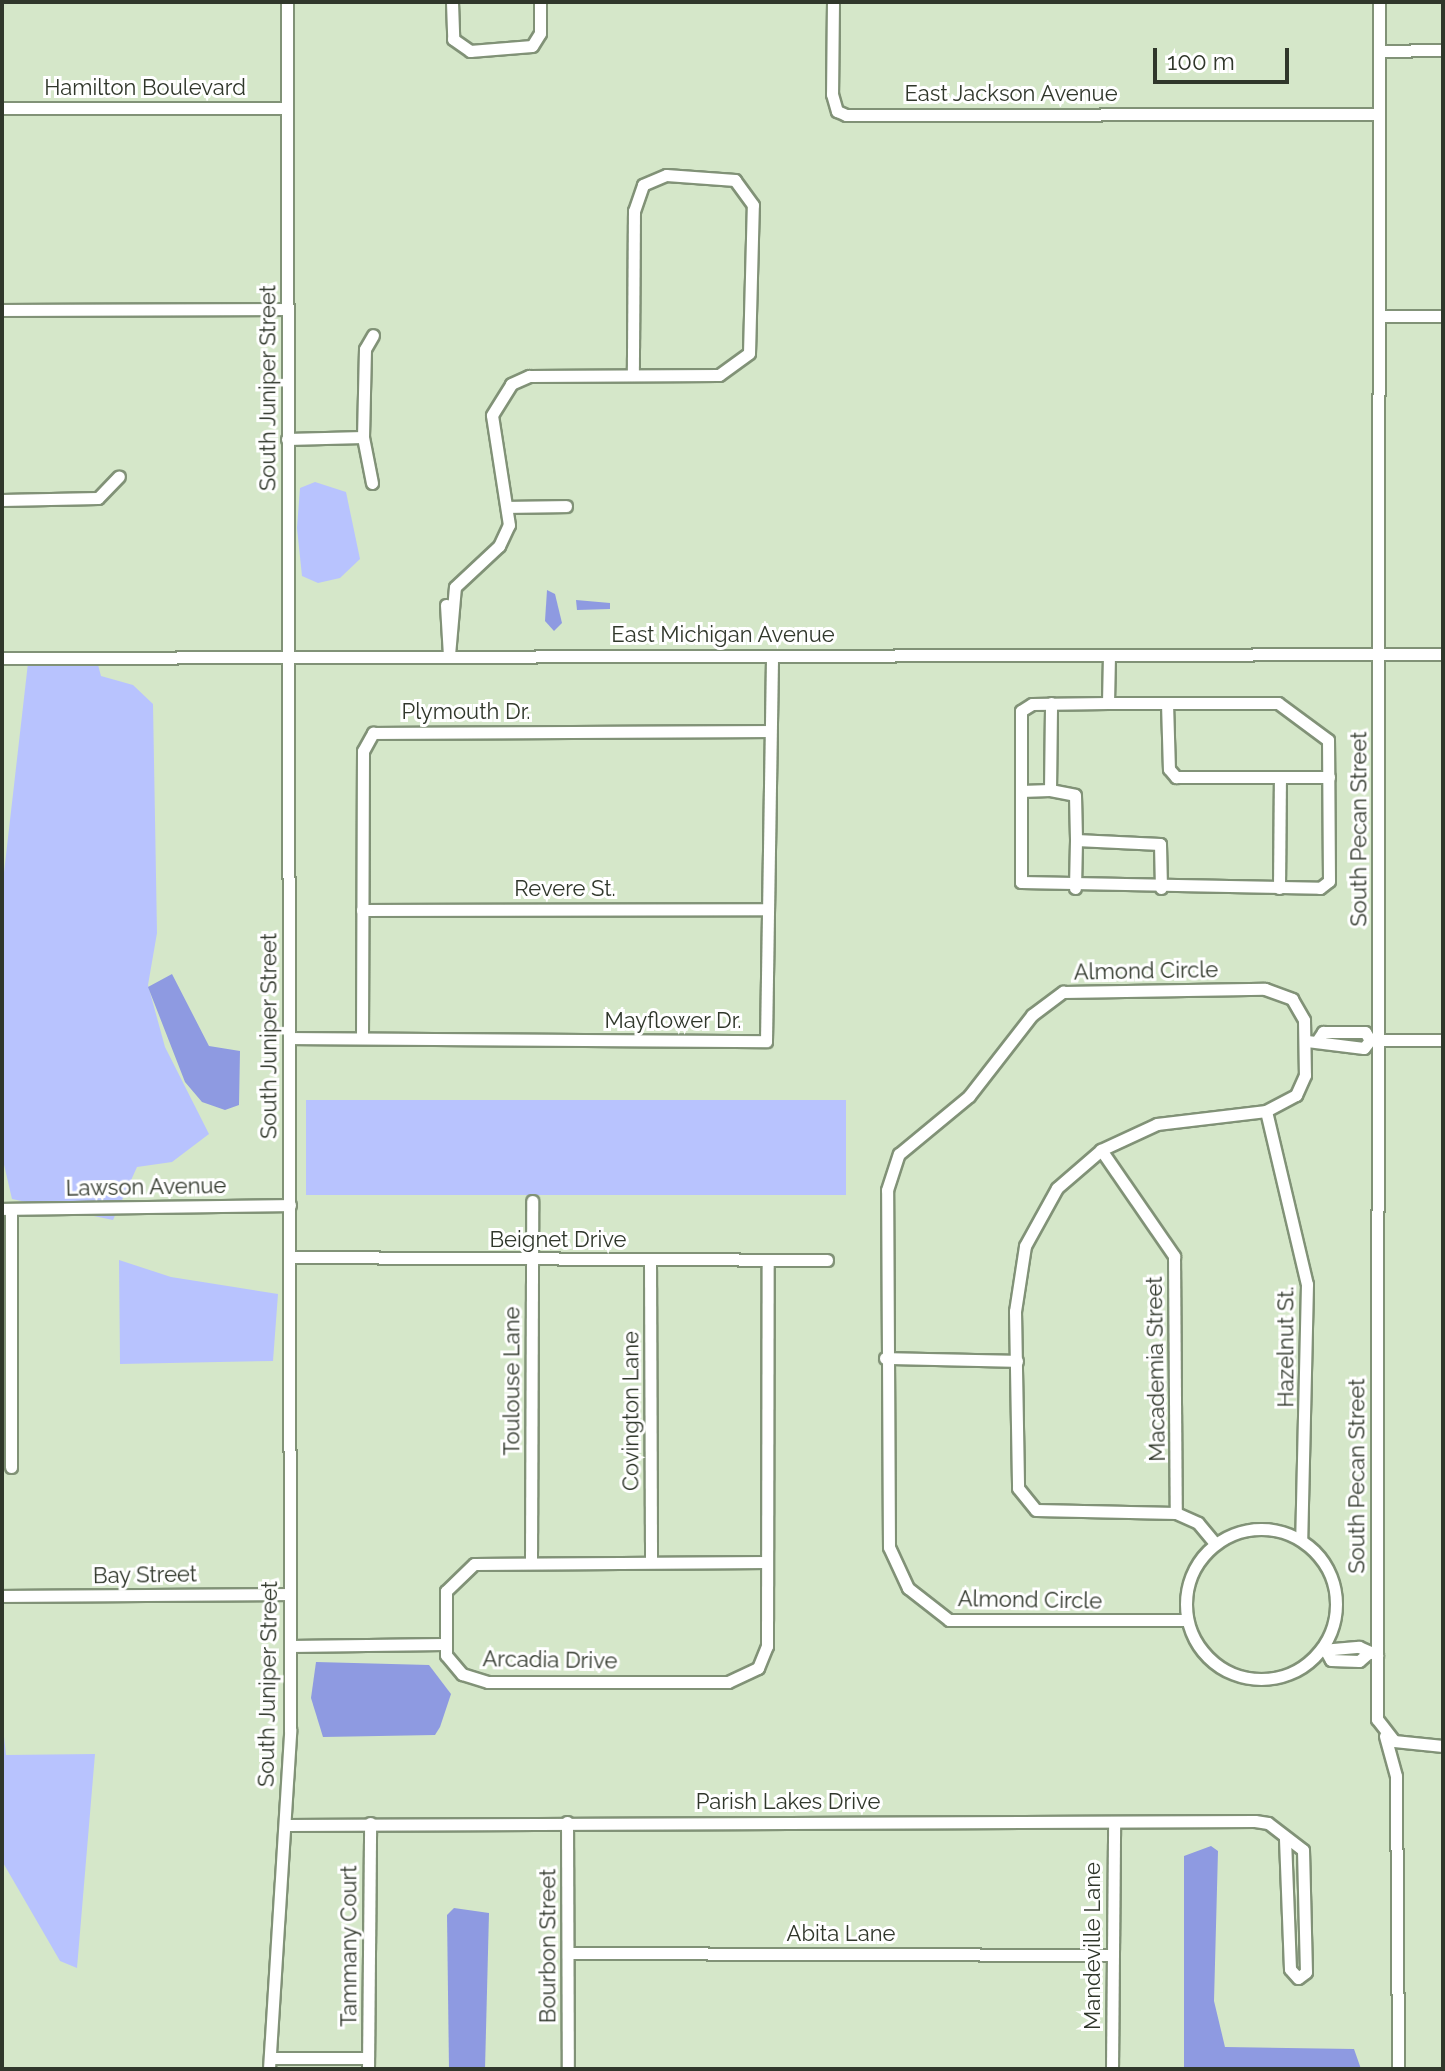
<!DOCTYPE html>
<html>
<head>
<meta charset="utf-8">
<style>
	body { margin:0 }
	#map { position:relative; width:1445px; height:2071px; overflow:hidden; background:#d5e7c9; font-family:Raleway,sans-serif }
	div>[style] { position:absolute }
	.green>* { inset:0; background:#b8c3fe; transform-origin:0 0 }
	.water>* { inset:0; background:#8e9ae1 }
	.roads { filter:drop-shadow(2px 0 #819277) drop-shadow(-2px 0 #819277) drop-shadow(0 2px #819277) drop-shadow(0 -2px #819277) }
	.minor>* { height:11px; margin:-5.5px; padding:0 5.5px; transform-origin:5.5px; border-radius:5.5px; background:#fff }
	.minor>.ring { margin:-5.5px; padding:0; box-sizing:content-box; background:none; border:11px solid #fff; border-radius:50% }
	span { translate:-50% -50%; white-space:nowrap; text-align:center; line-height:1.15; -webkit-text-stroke:6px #fff; paint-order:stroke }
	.street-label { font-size:22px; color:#30372b }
	.frame { position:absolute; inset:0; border:4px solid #30372b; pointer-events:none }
	.scale { position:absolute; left:1153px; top:48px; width:136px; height:36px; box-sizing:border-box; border:4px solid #30372b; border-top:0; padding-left:10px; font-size:24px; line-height:28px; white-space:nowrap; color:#30372b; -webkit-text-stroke:6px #fff; paint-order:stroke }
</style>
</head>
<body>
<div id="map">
	<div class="green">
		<div style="clip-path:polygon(315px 482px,346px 492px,360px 559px,340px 578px,318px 583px,302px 576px,297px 528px,300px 488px)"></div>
		<div style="clip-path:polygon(97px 661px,101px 676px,133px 685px,153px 704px,157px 933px,148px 985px,165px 1047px,209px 1134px,172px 1162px,137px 1167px,113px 1220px,12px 1199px,2px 1156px,2px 890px,28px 663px)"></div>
		<div style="left:306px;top:1100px;width:540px;height:95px"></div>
		<div style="clip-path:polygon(119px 1260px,171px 1277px,278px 1294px,273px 1361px,120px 1364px)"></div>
		<div style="clip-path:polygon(2px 1718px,6px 1755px,95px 1754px,77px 1968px,60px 1961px,2px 1861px)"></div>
	</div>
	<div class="water">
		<div style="clip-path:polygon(547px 590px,555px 594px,562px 623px,554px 631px,545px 621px)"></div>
		<div style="clip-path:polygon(576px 600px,610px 603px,610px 609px,577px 610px)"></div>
		<div style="clip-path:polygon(172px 974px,209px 1046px,240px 1051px,239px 1105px,225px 1110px,202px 1102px,185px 1082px,148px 987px)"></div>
		<div style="clip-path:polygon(316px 1662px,429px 1665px,451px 1694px,440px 1727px,435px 1735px,323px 1737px,311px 1698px)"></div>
		<div style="clip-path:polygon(1211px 1846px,1218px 1851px,1214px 2001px,1225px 2047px,1354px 2049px,1361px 2069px,1184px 2069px,1184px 1856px)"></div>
		<div style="clip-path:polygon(454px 1908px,489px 1913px,485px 2069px,449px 2069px,447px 1915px)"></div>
	</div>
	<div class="roads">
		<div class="minor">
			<div style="left:452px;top:2px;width:37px;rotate:88deg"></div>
			<div style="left:453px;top:39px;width:21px;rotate:35deg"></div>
			<div style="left:470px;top:51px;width:62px;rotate:-4.6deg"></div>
			<div style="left:532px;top:46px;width:15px;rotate:-58deg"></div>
			<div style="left:540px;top:33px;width:31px;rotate:-90deg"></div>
			<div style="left:833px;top:2px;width:92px;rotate:90.6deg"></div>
			<div style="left:832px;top:94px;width:18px;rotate:74deg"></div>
			<div style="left:837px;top:111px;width:10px;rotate:24deg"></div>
			<div style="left:846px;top:115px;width:532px;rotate:-0.11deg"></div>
			<div style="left:1379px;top:2px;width:1717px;rotate:90.07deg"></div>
			<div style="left:1377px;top:1719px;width:28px;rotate:52deg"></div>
			<div style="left:1394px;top:1741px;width:49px;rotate:5.8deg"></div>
			<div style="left:1379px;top:51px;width:64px;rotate:-0.9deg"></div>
			<div style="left:2px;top:108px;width:285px"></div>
			<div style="left:2px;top:310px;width:286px;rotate:-0.2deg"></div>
			<div style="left:1379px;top:316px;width:64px"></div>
			<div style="left:287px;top:439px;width:76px;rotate:-1.5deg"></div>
			<div style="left:372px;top:483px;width:47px;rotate:-101.1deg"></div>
			<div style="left:363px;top:437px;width:88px;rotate:-88.7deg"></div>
			<div style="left:365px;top:349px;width:16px;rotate:-60deg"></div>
			<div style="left:2px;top:500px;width:96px;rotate:-1.2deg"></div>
			<div style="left:98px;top:498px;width:30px;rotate:-46deg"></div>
			<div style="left:508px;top:507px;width:58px;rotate:-1deg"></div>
			<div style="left:446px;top:605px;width:50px;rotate:86.6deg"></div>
			<div style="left:449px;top:655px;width:68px;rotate:-85deg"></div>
			<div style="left:455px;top:587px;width:60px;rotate:-43deg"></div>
			<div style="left:499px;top:546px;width:23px;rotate:-65deg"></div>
			<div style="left:509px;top:525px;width:111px;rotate:-98.8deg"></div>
			<div style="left:492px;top:415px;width:36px;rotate:-58deg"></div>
			<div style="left:511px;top:384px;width:20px;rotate:-24deg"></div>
			<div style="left:529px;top:376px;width:190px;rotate:-0.3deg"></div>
			<div style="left:719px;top:375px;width:37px;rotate:-36deg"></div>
			<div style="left:749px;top:353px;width:148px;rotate:-88.5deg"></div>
			<div style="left:753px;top:205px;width:31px;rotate:-126deg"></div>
			<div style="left:735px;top:180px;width:69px;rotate:-175.9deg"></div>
			<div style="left:666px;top:175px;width:25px;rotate:157deg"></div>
			<div style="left:643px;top:185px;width:28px;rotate:109deg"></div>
			<div style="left:634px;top:211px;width:162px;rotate:90.4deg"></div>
			<div style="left:2px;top:658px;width:1441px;rotate:-0.16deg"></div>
			<div style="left:1108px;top:703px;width:76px;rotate:179.2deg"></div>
			<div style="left:1032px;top:704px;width:13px;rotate:148deg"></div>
			<div style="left:1021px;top:711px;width:171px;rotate:90deg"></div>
			<div style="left:1021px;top:882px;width:299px;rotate:1.1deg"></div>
			<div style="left:1320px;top:888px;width:11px;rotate:-38deg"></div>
			<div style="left:1329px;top:881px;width:141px;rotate:-90.4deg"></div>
			<div style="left:1328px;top:740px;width:62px;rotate:-143.5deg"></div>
			<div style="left:1278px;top:703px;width:170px;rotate:180deg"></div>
			<div style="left:1108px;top:703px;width:48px;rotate:-88.8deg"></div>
			<div style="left:1167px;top:703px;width:66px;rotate:88.3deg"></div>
			<div style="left:1169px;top:769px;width:11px;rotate:49deg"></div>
			<div style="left:1176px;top:777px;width:153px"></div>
			<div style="left:1050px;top:790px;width:25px;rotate:11deg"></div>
			<div style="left:1075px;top:795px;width:45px;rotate:88.7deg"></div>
			<div style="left:1076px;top:840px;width:84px;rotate:2.7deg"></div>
			<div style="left:1160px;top:844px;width:44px;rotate:88.7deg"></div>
			<div style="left:1021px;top:791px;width:29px;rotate:-2deg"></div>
			<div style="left:1050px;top:790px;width:87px;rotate:-89.3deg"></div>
			<div style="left:1075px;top:888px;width:48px;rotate:-88.8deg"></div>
			<div style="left:1279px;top:888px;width:111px;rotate:-89.5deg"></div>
			<div style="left:362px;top:910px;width:406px;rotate:-0.1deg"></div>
			<div style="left:289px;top:1038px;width:477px;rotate:0.4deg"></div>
			<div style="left:766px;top:1041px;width:385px;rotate:-89.1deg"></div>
			<div style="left:362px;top:1038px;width:287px;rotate:-89.8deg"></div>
			<div style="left:363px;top:751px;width:21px;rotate:-61deg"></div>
			<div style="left:373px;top:733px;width:397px;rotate:-0.3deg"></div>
			<div style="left:1307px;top:1041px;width:57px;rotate:7deg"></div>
			<div style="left:1364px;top:1048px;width:10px;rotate:-53deg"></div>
			<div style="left:1370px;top:1040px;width:73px"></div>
			<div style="left:1317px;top:1041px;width:11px;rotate:-56deg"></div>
			<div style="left:1323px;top:1032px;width:42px"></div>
			<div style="left:1365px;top:1032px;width:9px;rotate:58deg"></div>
			<div style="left:1266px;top:1111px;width:178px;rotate:76.7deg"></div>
			<div style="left:1307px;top:1284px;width:256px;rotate:91.3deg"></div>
			<div style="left:1101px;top:1150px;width:129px;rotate:55.4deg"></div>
			<div style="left:1174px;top:1256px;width:257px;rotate:89.6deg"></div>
			<div style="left:2px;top:1209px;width:288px;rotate:-0.8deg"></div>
			<div style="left:289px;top:1257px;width:538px;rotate:0.32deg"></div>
			<div style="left:650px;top:1260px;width:302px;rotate:89.8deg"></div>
			<div style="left:885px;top:1358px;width:132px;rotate:1.3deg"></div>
			<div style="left:11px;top:1467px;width:258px;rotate:-90deg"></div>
			<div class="ring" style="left:1186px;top:1529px;width:139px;height:139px"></div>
			<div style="left:531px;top:1561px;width:360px;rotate:-89.8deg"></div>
			<div style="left:767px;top:1562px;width:293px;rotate:179.6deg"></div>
			<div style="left:474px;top:1564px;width:39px;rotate:136deg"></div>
			<div style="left:446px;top:1591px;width:64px;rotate:90deg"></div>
			<div style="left:446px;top:1655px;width:25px;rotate:50deg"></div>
			<div style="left:462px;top:1674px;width:27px;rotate:17deg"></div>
			<div style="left:488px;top:1682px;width:240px"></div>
			<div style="left:728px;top:1682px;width:33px;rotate:-25deg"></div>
			<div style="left:758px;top:1668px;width:24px;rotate:-68deg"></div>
			<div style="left:767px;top:1646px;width:386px;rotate:-89.9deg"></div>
			<div style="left:2px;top:1596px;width:287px;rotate:-0.4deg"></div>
			<div style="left:1183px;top:1620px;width:234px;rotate:180deg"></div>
			<div style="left:949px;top:1620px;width:52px;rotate:-142deg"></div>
			<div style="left:908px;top:1588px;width:45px;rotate:-114.9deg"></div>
			<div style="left:889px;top:1547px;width:357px;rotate:-90.3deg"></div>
			<div style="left:887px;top:1190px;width:38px;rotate:-72deg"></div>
			<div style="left:899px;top:1154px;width:91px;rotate:-39.6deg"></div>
			<div style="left:969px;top:1096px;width:103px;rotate:-52.1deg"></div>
			<div style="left:1032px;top:1015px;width:39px;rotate:-37deg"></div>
			<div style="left:1063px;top:992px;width:202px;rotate:-0.9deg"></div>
			<div style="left:1265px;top:989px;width:29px;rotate:20deg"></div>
			<div style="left:1292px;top:999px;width:24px;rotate:60deg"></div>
			<div style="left:1304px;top:1020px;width:55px;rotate:89deg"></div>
			<div style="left:1305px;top:1075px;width:22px;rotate:114deg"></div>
			<div style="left:1296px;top:1095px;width:34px;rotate:152deg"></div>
			<div style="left:1266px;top:1111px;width:110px;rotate:173.2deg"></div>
			<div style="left:1157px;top:1124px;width:62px;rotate:155.1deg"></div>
			<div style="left:1101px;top:1150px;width:58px;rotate:139.2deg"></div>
			<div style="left:1057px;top:1188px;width:66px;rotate:118.9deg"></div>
			<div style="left:1025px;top:1246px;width:66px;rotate:98.7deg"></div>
			<div style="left:1015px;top:1311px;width:177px;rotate:89deg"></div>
			<div style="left:1018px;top:1488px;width:28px;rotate:51deg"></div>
			<div style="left:1036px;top:1510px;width:140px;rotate:1.2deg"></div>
			<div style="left:1176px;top:1513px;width:24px;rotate:24deg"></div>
			<div style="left:1198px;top:1523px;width:26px;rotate:50deg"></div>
			<div style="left:290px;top:1646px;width:154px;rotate:-0.7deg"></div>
			<div style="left:1322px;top:1650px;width:37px;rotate:-5deg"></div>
			<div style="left:1359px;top:1647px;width:20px;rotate:24deg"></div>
			<div style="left:1326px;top:1651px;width:10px;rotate:61deg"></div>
			<div style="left:1331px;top:1660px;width:28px;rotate:2deg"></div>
			<div style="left:1359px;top:1661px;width:11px;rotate:-41deg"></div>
			<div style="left:1385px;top:1736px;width:41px;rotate:74.6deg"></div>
			<div style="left:1396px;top:1776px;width:293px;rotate:89.6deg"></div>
			<div style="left:567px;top:1822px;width:247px;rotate:89.8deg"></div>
			<div style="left:285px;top:1825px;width:970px;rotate:-0.24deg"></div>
			<div style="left:1255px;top:1821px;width:13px;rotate:9deg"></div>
			<div style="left:1268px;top:1823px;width:44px;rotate:37.6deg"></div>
			<div style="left:1303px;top:1850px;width:122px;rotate:88.6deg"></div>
			<div style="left:1306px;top:1972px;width:10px;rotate:143deg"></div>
			<div style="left:1298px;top:1978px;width:12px;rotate:-132deg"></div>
			<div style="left:1290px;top:1969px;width:132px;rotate:-92.2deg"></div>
			<div style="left:568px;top:1953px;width:545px;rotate:0.21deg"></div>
			<div style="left:270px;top:2058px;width:98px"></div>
			<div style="left:269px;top:2069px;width:339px;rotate:-86.4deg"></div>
			<div style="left:290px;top:1731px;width:1729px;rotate:-90.1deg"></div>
			<div style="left:368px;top:2069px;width:246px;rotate:-89.5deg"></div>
			<div style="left:1112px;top:2069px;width:246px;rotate:-89.5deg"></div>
		</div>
	</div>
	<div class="street-label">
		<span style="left:145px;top:88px">Hamilton Boulevard</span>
		<span style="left:1011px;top:94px">East Jackson Avenue</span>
		<span style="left:268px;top:388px;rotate:-90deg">South Juniper Street</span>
		<span style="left:723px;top:635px">East Michigan Avenue</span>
		<span style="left:466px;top:712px">Plymouth Dr.</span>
		<span style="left:1359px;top:829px;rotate:-90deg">South Pecan Street</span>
		<span style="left:565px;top:889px">Revere St.</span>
		<span style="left:1146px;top:971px;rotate:-1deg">Almond Circle</span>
		<span style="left:673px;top:1021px">Mayflower Dr.</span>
		<span style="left:269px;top:1036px;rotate:-90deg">South Juniper Street</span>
		<span style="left:146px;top:1187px;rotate:-1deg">Lawson Avenue</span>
		<span style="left:558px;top:1240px">Beignet Drive</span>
		<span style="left:1286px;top:1347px;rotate:-90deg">Hazelnut St.</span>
		<span style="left:1156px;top:1369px;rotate:-91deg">Macademia Street</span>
		<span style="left:512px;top:1381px;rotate:-90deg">Toulouse Lane</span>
		<span style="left:631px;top:1411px;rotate:-90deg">Covington Lane</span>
		<span style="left:1357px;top:1476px;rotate:-90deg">South Pecan Street</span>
		<span style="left:145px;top:1575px;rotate:-1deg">Bay Street</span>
		<span style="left:1030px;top:1600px;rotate:1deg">Almond Circle</span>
		<span style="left:550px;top:1660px;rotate:1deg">Arcadia Drive</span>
		<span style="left:268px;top:1684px;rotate:-89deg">South Juniper Street</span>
		<span style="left:788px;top:1802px">Parish Lakes Drive</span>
		<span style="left:841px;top:1934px">Abita Lane</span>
		<span style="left:349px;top:1946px;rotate:-90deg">Tammany Court</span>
		<span style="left:548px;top:1946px;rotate:-90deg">Bourbon Street</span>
		<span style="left:1093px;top:1946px;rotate:-90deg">Mandeville Lane</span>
	</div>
	<div class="frame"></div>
	<div class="scale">100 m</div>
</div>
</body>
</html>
